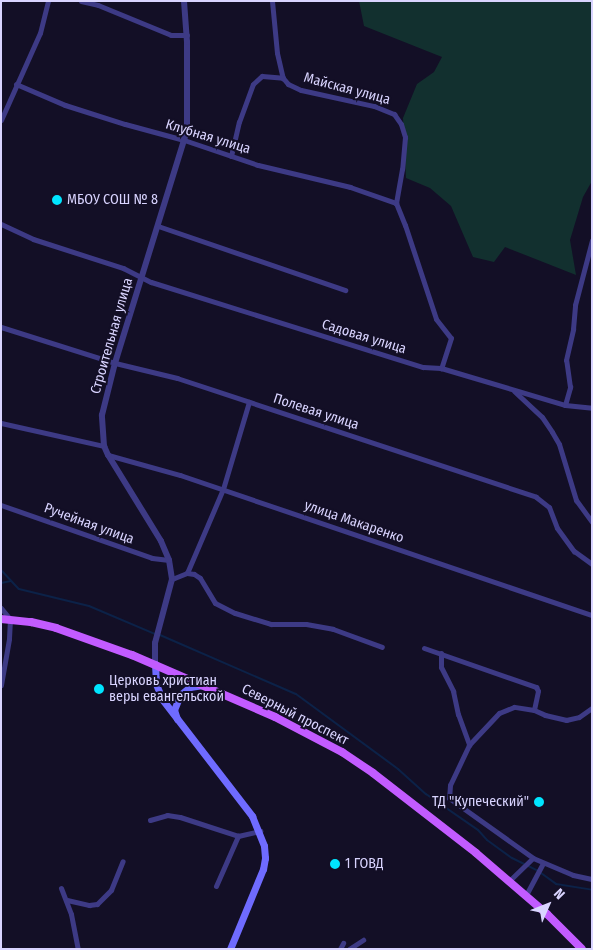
<!DOCTYPE html>
<html>
<head>
<meta charset="utf-8">
<style>
	body { margin:0 }
	#map { position:relative; width:593px; height:950px; overflow:hidden; background:#130f26; font-family:"Fira Sans Condensed",sans-serif }
	div>[style] { position:absolute }
	.green>* { inset:0; background:#12302f }
	.stream>* { height:2px; margin:-1px; padding:0 1px; transform-origin:1px; border-radius:1px; background:#0c2248 }
	.minor>* { height:5px; margin:-2.5px; padding:0 2.5px; transform-origin:2.5px; border-radius:2.5px; background:#3d3a85 }
	.tertiary>* { height:6px; margin:-3px; padding:0 3px; transform-origin:3px; border-radius:3px; background:#3d3a85 }
	.secondary>* { height:7px; margin:-3.5px; padding:0 3.5px; transform-origin:3.5px; border-radius:3.5px; background:#6f6bff }
	.primary>* { height:8px; margin:-4px; padding:0 4px; transform-origin:4px; border-radius:4px; background:#c25bff }
	.dots>* { width:14px; height:14px; translate:-50% -50%; box-sizing:border-box; border:2px solid #130f26; border-radius:50% }
	span { translate:-50% -50%; white-space:nowrap; text-align:center; line-height:1.15; -webkit-text-stroke:4px #130f26; paint-order:stroke }
	.street-label { font-size:14px; color:#d9d4ff }
	.poi-label { font-size:14px; color:#d9d4ff }
	.left { translate:0 -50%; text-align:left }
	.right { translate:-100% -50%; text-align:right }
	.frame { position:absolute; inset:0; border:2px solid #d9d4ff; pointer-events:none }
	.north { position:absolute; left:523px; top:880px; width:50px; height:50px; -webkit-text-stroke:4px #130f26; paint-order:stroke; rotate:46deg; font-size:14px; font-weight:700; line-height:20px; text-align:center; color:#d9d4ff }
	.north::after { content:''; display:block; margin:auto; width:18px; height:22px; background:#d9d4ff; clip-path:polygon(50% 0,100% 100%,50% 72%,0 100%) }
</style>
</head>
<body>
<div id="map">
	<div class="green">
		<div style="clip-path:polygon(359px 1px,592px 1px,592px 181px,583px 197px,570px 240px,576px 275px,505px 247px,494px 262px,473px 257px,451px 206px,430px 188px,406px 178px,403px 118px,417px 84px,434px 72px,442px 57px,364px 26px)"></div>
	</div>
	<div class="stream">
		<div style="left:1px;top:570px;width:26px;rotate:47deg"></div>
		<div style="left:19px;top:589px;width:72px;rotate:13.7deg"></div>
		<div style="left:89px;top:606px;width:72px;rotate:23deg"></div>
		<div style="left:1px;top:583px;width:10px;rotate:-11deg"></div>
		<div style="left:160px;top:635px;width:148px;rotate:23.5deg"></div>
		<div style="left:296px;top:694px;width:127px;rotate:36.3deg"></div>
		<div style="left:398px;top:769px;width:38px;rotate:42deg"></div>
		<div style="left:426px;top:794px;width:63px;rotate:34.7deg"></div>
		<div style="left:478px;top:830px;width:13px;rotate:48deg"></div>
		<div style="left:487px;top:840px;width:31px;rotate:36deg"></div>
		<div style="left:512px;top:858px;width:28px;rotate:26deg"></div>
		<div style="left:541px;top:873px;width:19px;rotate:36deg"></div>
		<div style="left:556px;top:884px;width:36px;rotate:9deg"></div>
	</div>
	<div class="minor">
		<div style="left:81px;top:1px;width:17px;rotate:13deg"></div>
		<div style="left:98px;top:5px;width:79px;rotate:22.3deg"></div>
		<div style="left:171px;top:35px;width:16px"></div>
		<div style="left:272px;top:1px;width:52px;rotate:84.5deg"></div>
		<div style="left:277px;top:53px;width:26px;rotate:77deg"></div>
		<div style="left:283px;top:78px;width:8px;rotate:50deg"></div>
		<div style="left:288px;top:84px;width:14px;rotate:25deg"></div>
		<div style="left:301px;top:90px;width:75px;rotate:12.4deg"></div>
		<div style="left:374px;top:106px;width:22px;rotate:22deg"></div>
		<div style="left:394px;top:114px;width:12px;rotate:55deg"></div>
		<div style="left:401px;top:124px;width:14px;rotate:73deg"></div>
		<div style="left:405px;top:137px;width:32px;rotate:95deg"></div>
		<div style="left:402px;top:169px;width:35px;rotate:100deg"></div>
		<div style="left:16px;top:84px;width:53px;rotate:23.2deg"></div>
		<div style="left:65px;top:105px;width:63px;rotate:17.6deg"></div>
		<div style="left:125px;top:124px;width:61px;rotate:15.2deg"></div>
		<div style="left:184px;top:140px;width:78px;rotate:18.7deg"></div>
		<div style="left:258px;top:165px;width:95px;rotate:13.4deg"></div>
		<div style="left:350px;top:187px;width:49px;rotate:19.2deg"></div>
		<div style="left:1px;top:120px;width:95px;rotate:-65.9deg"></div>
		<div style="left:40px;top:33px;width:33px;rotate:-76deg"></div>
		<div style="left:231px;top:156px;width:35px;rotate:-77deg"></div>
		<div style="left:239px;top:122px;width:40px;rotate:-69.8deg"></div>
		<div style="left:253px;top:84px;width:12px;rotate:-42deg"></div>
		<div style="left:262px;top:76px;width:21px;rotate:5deg"></div>
		<div style="left:396px;top:203px;width:24px;rotate:68deg"></div>
		<div style="left:405px;top:225px;width:99px;rotate:71.7deg"></div>
		<div style="left:436px;top:319px;width:24px;rotate:52deg"></div>
		<div style="left:451px;top:338px;width:32px;rotate:108deg"></div>
		<div style="left:1px;top:224px;width:35px;rotate:25deg"></div>
		<div style="left:33px;top:239px;width:95px;rotate:17.9deg"></div>
		<div style="left:123px;top:268px;width:31px;rotate:27deg"></div>
		<div style="left:151px;top:282px;width:285px;rotate:17.4deg"></div>
		<div style="left:423px;top:367px;width:18px;rotate:3deg"></div>
		<div style="left:441px;top:368px;width:129px;rotate:16.6deg"></div>
		<div style="left:565px;top:405px;width:27px;rotate:6deg"></div>
		<div style="left:158px;top:226px;width:198px;rotate:18.9deg"></div>
		<div style="left:1px;top:327px;width:120px;rotate:17.5deg"></div>
		<div style="left:115px;top:363px;width:64px;rotate:13.6deg"></div>
		<div style="left:177px;top:378px;width:378px;rotate:18.3deg"></div>
		<div style="left:536px;top:497px;width:16px;rotate:38deg"></div>
		<div style="left:549px;top:507px;width:22px;rotate:69deg"></div>
		<div style="left:557px;top:528px;width:29px;rotate:54deg"></div>
		<div style="left:574px;top:551px;width:22px;rotate:36deg"></div>
		<div style="left:514px;top:391px;width:38px;rotate:43deg"></div>
		<div style="left:542px;top:417px;width:18px;rotate:56deg"></div>
		<div style="left:552px;top:432px;width:14px;rotate:60deg"></div>
		<div style="left:559px;top:444px;width:59px;rotate:73.1deg"></div>
		<div style="left:576px;top:500px;width:27px;rotate:54deg"></div>
		<div style="left:565px;top:405px;width:19px;rotate:-74deg"></div>
		<div style="left:570px;top:387px;width:27px;rotate:-98deg"></div>
		<div style="left:566px;top:360px;width:32px;rotate:-77deg"></div>
		<div style="left:573px;top:329px;width:24px;rotate:-85deg"></div>
		<div style="left:575px;top:305px;width:67px;rotate:-75.3deg"></div>
		<div style="left:1px;top:423px;width:106px;rotate:12.6deg"></div>
		<div style="left:108px;top:455px;width:75px;rotate:15.5deg"></div>
		<div style="left:180px;top:475px;width:435px;rotate:18.8deg"></div>
		<div style="left:1px;top:505px;width:160px;rotate:19.3deg"></div>
		<div style="left:152px;top:558px;width:17px;rotate:7deg"></div>
		<div style="left:187px;top:573px;width:91px;rotate:-66.8deg"></div>
		<div style="left:223px;top:489px;width:91px;rotate:-73.4deg"></div>
		<div style="left:172px;top:579px;width:16px;rotate:-22deg"></div>
		<div style="left:187px;top:573px;width:7px;rotate:8deg"></div>
		<div style="left:194px;top:574px;width:7px;rotate:34deg"></div>
		<div style="left:200px;top:578px;width:29px;rotate:59deg"></div>
		<div style="left:215px;top:603px;width:22px;rotate:27deg"></div>
		<div style="left:235px;top:613px;width:38px;rotate:17deg"></div>
		<div style="left:271px;top:624px;width:35px"></div>
		<div style="left:306px;top:624px;width:27px;rotate:10deg"></div>
		<div style="left:333px;top:629px;width:52px;rotate:20.2deg"></div>
		<div style="left:1px;top:608px;width:14px;rotate:51deg"></div>
		<div style="left:10px;top:619px;width:20px;rotate:93deg"></div>
		<div style="left:9px;top:639px;width:47px;rotate:99.9deg"></div>
		<div style="left:424px;top:648px;width:119px;rotate:19.2deg"></div>
		<div style="left:536px;top:687px;width:4px;rotate:63deg"></div>
		<div style="left:538px;top:691px;width:19px;rotate:102deg"></div>
		<div style="left:534px;top:710px;width:12px;rotate:24deg"></div>
		<div style="left:545px;top:715px;width:22px;rotate:13deg"></div>
		<div style="left:566px;top:720px;width:13px;rotate:-13deg"></div>
		<div style="left:579px;top:717px;width:16px;rotate:-35deg"></div>
		<div style="left:441px;top:653px;width:14px;rotate:90deg"></div>
		<div style="left:441px;top:667px;width:27px;rotate:63deg"></div>
		<div style="left:453px;top:691px;width:24px;rotate:78deg"></div>
		<div style="left:458px;top:714px;width:33px;rotate:70deg"></div>
		<div style="left:534px;top:710px;width:20px;rotate:-171deg"></div>
		<div style="left:514px;top:707px;width:16px;rotate:158deg"></div>
		<div style="left:499px;top:713px;width:44px;rotate:133.2deg"></div>
		<div style="left:469px;top:745px;width:44px;rotate:115.4deg"></div>
		<div style="left:450px;top:785px;width:13px;rotate:94deg"></div>
		<div style="left:449px;top:798px;width:103px;rotate:35.5deg"></div>
		<div style="left:533px;top:858px;width:43px;rotate:23deg"></div>
		<div style="left:573px;top:875px;width:19px;rotate:12deg"></div>
		<div style="left:150px;top:820px;width:18px;rotate:-16deg"></div>
		<div style="left:167px;top:815px;width:13px;rotate:9deg"></div>
		<div style="left:180px;top:817px;width:61px;rotate:18.1deg"></div>
		<div style="left:238px;top:836px;width:23px;rotate:-13deg"></div>
		<div style="left:509px;top:881px;width:33px;rotate:-44deg"></div>
		<div style="left:216px;top:886px;width:55px;rotate:-66.3deg"></div>
		<div style="left:61px;top:888px;width:28px;rotate:69deg"></div>
		<div style="left:71px;top:914px;width:36px;rotate:79deg"></div>
		<div style="left:526px;top:895px;width:36px;rotate:-62deg"></div>
		<div style="left:67px;top:900px;width:23px;rotate:13deg"></div>
		<div style="left:89px;top:905px;width:8px;rotate:-7deg"></div>
		<div style="left:97px;top:904px;width:20px;rotate:-45deg"></div>
		<div style="left:111px;top:890px;width:31px;rotate:-68deg"></div>
		<div style="left:340px;top:949px;width:7px;rotate:-63deg"></div>
		<div style="left:349px;top:949px;width:17px;rotate:-33deg"></div>
	</div>
	<div class="tertiary">
		<div style="left:155px;top:664px;width:21px;rotate:-90deg"></div>
		<div style="left:155px;top:643px;width:66px;rotate:-75.1deg"></div>
		<div style="left:172px;top:579px;width:19px;rotate:-99deg"></div>
		<div style="left:169px;top:560px;width:21px;rotate:-113deg"></div>
		<div style="left:161px;top:541px;width:101px;rotate:-121.6deg"></div>
		<div style="left:108px;top:455px;width:10px;rotate:-114deg"></div>
		<div style="left:104px;top:446px;width:31px;rotate:-94deg"></div>
		<div style="left:102px;top:415px;width:54px;rotate:-76deg"></div>
		<div style="left:115px;top:363px;width:243px;rotate:-72.8deg"></div>
		<div style="left:187px;top:131px;width:89px;rotate:-90deg"></div>
		<div style="left:187px;top:42px;width:41px;rotate:-94.2deg"></div>
	</div>
	<div class="secondary">
		<div style="left:155px;top:664px;width:20px;rotate:87deg"></div>
		<div style="left:156px;top:684px;width:16px;rotate:68deg"></div>
		<div style="left:162px;top:699px;width:148px;rotate:52.4deg"></div>
		<div style="left:252px;top:816px;width:32px;rotate:68deg"></div>
		<div style="left:264px;top:846px;width:12px;rotate:85deg"></div>
		<div style="left:265px;top:858px;width:11px;rotate:100deg"></div>
		<div style="left:263px;top:869px;width:87px;rotate:112.4deg"></div>
		<div style="left:177px;top:719px;width:9px;rotate:-108deg"></div>
		<div style="left:174px;top:710px;width:16px;rotate:-68deg"></div>
		<div style="left:180px;top:695px;width:13px;rotate:-39deg"></div>
		<div style="left:190px;top:687px;width:13px;rotate:-9deg"></div>
	</div>
	<div class="primary">
		<div style="left:1px;top:619px;width:30px;rotate:6deg"></div>
		<div style="left:31px;top:622px;width:26px;rotate:13deg"></div>
		<div style="left:56px;top:628px;width:81px;rotate:19.6deg"></div>
		<div style="left:132px;top:655px;width:156px;rotate:23.4deg"></div>
		<div style="left:275px;top:717px;width:76px;rotate:27.6deg"></div>
		<div style="left:342px;top:752px;width:37px;rotate:34deg"></div>
		<div style="left:373px;top:773px;width:130px;rotate:37.8deg"></div>
		<div style="left:476px;top:853px;width:94px;rotate:40.7deg"></div>
		<div style="left:547px;top:914px;width:49px;rotate:45deg"></div>
	</div>
	<div class="dots">
		<div style="left:57px;top:200px;background:#00e5ff"></div>
		<div style="left:99px;top:689px;background:#00e5ff"></div>
		<div style="left:539px;top:802px;background:#00e5ff"></div>
		<div style="left:335px;top:864px;background:#00e5ff"></div>
	</div>
	<div class="street-label">
		<span style="left:347px;top:89px;rotate:15deg">Майская улица</span>
		<span style="left:208px;top:137px;rotate:17deg">Клубная улица</span>
		<span style="left:112px;top:336px;rotate:-74deg">Строительная улица</span>
		<span style="left:364px;top:337px;rotate:17deg">Садовая улица</span>
		<span style="left:316px;top:412px;rotate:18deg">Полевая улица</span>
		<span style="left:354px;top:522px;rotate:19deg">улица Макаренко</span>
		<span style="left:89px;top:524px;rotate:20deg">Ручейная улица</span>
		<span style="left:295px;top:715px;rotate:27deg">Северный проспект</span>
	</div>
	<div class="poi-label">
		<span class="left" style="left:67px;top:200px">МБОУ СОШ № 8</span>
		<span class="left" style="left:109px;top:689px">Церковь христиан<br>веры евангельской</span>
		<span class="right" style="left:529px;top:802px">ТД "Купеческий"</span>
		<span class="left" style="left:345px;top:864px">1 ГОВД</span>
	</div>
	<div class="frame"></div>
	<div class="north">N</div>
</div>
</body>
</html>
